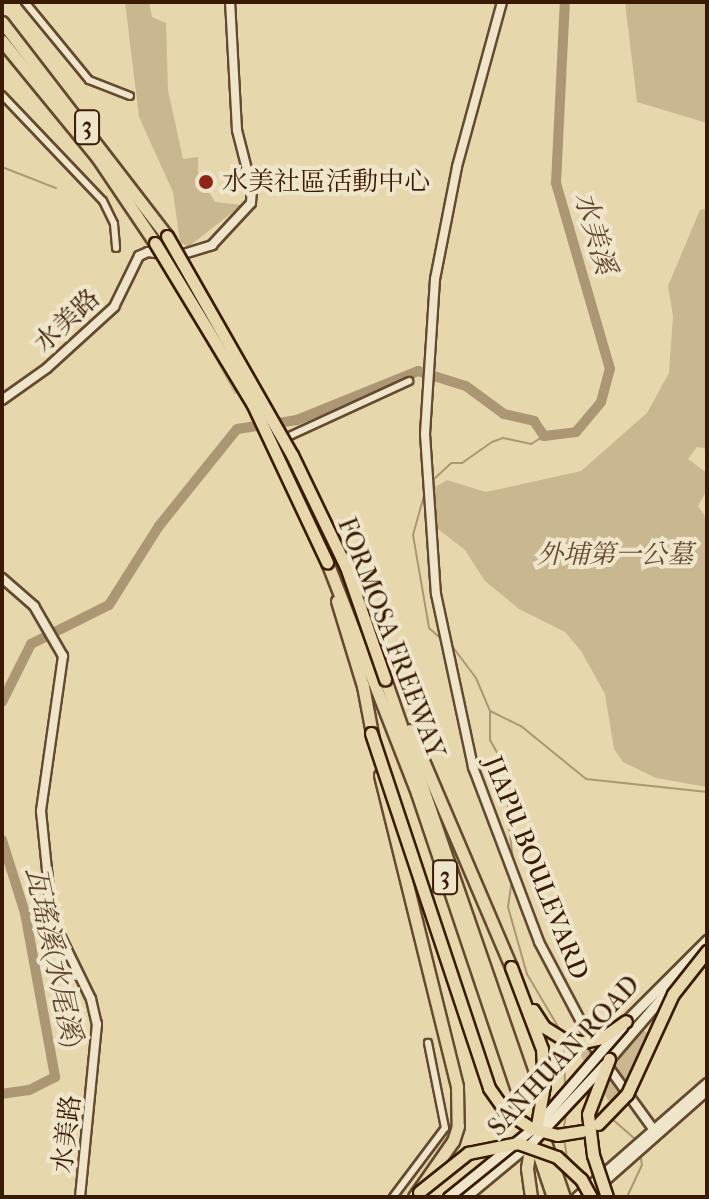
<!DOCTYPE html>
<html>
<head>
<meta charset="utf-8">
<style>
	body { margin:0 }
	#map { position:relative; width:709px; height:1199px; overflow:hidden; background:#e7d7ad; font-family:"IM FELL French Canon","Noto Serif TC",serif }
	div>[style] { position:absolute }
	.green>* { inset:0; background:#c9b790; transform-origin:0 0 }
	.stream>* { height:2px; margin:-1px; padding:0 1px; transform-origin:1px; border-radius:1px; background:#ac9774 }
	.river>* { height:10px; margin:-5px; padding:0 5px; transform-origin:5px; border-radius:5px; background:#ac9774 }
	.roads { filter:drop-shadow(2px 0 #644a2e) drop-shadow(-2px 0 #644a2e) drop-shadow(0 2px #644a2e) drop-shadow(0 -2px #644a2e) }
	.minor>* { height:6px; margin:-3px; padding:0 3px; transform-origin:3px; border-radius:3px; background:#efe5ca }
	.tertiary>* { height:8px; margin:-4px; padding:0 4px; transform-origin:4px; border-radius:4px; background:#efe5ca }
	.secondary>* { height:9px; margin:-4.5px; padding:0 4.5px; transform-origin:4.5px; border-radius:4.5px; background:#efe5ca }
	.motorway>* { height:11px; margin:-5.5px; padding:0 5.5px; transform-origin:5.5px; border-radius:5.5px; background:#e7d7ad }
	.bridges { filter:drop-shadow(2px 0 #391b04) drop-shadow(-2px 0 #391b04) drop-shadow(0 2px #391b04) drop-shadow(0 -2px #391b04) }
	.secondary-bridge>* { height:9px; margin:-4.5px; padding:0 4.5px; transform-origin:4.5px; border-radius:4.5px; background:#efe5ca }
	.motorway-bridge>* { height:11px; margin:-5.5px; padding:0 5.5px; transform-origin:5.5px; border-radius:5.5px; background:#e7d7ad }
	.dots>* { width:22px; height:22px; translate:-50% -50%; box-sizing:border-box; border:4px solid #efe5ca; border-radius:50% }
	span { translate:-50% -50%; white-space:nowrap; text-align:center; line-height:1.15; -webkit-text-stroke:8px #efe5ca; paint-order:stroke }
	.shield-label span { padding:2px 6px; background:#efe5ca; border:2px solid; border-radius:6px; -webkit-text-stroke-width:0 }
	.shield-label { font-size:24px; color:#391b04; font-weight:700 }
	.poi-label { font-size:26px; color:#391b04 }
	.left { translate:0 -50%; text-align:left }
	.street-label { font-size:26px; color:#391b04 }
	.park-label { font-size:26px; color:#644a2e; font-style:italic }
	.water-label { font-size:28px; color:#61462b; font-style:italic }
	.frame { position:absolute; inset:0; border:4px solid #391b04; pointer-events:none }
</style>
</head>
<body>
<div id="map">
	<div class="green">
		<div style="clip-path:polygon(125px 2px,149px 2px,152px 17px,166px 23px,168px 90px,183px 159px,198px 157px,198px 175px,215px 202px,242px 205px,188px 247px,180px 242px,173px 192px,139px 117px)"></div>
		<div style="clip-path:polygon(625px 2px,707px 2px,707px 123px,637px 102px)"></div>
		<div style="clip-path:polygon(707px 208px,707px 449px,697px 447px,688px 459px,707px 473px,707px 490px,698px 506px,707px 519px,707px 787px,656px 778px,623px 762px,614px 749px,605px 694px,581px 651px,565px 632px,519px 609px,485px 581px,465px 550px,438px 529px,430px 501px,435px 487px,447px 480px,486px 492px,581px 471px,647px 413px,669px 373px,673px 316px,668px 286px,700px 210px)"></div>
		<div style="left:190px;top:260px;width:139px;height:26px;rotate:61deg"></div>
		<div style="clip-path:polygon(632px 1021px,647px 1033px,632px 1077px,613px 1108px,576px 1048px,601px 1043px)"></div>
	</div>
	<div class="stream">
		<div style="left:2px;top:167px;width:58px;rotate:21.3deg"></div>
		<div style="left:433px;top:480px;width:25px;rotate:-43deg"></div>
		<div style="left:451px;top:463px;width:11px"></div>
		<div style="left:462px;top:463px;width:37px;rotate:-35deg"></div>
		<div style="left:492px;top:442px;width:12px;rotate:-20deg"></div>
		<div style="left:503px;top:438px;width:29px;rotate:12deg"></div>
		<div style="left:531px;top:444px;width:15px;rotate:-32deg"></div>
		<div style="left:425px;top:492px;width:45px;rotate:105.6deg"></div>
		<div style="left:413px;top:535px;width:94px;rotate:80.2deg"></div>
		<div style="left:429px;top:628px;width:15px;rotate:42deg"></div>
		<div style="left:449px;top:642px;width:45px;rotate:53.1deg"></div>
		<div style="left:476px;top:678px;width:36px;rotate:67deg"></div>
		<div style="left:490px;top:711px;width:29px;rotate:90deg"></div>
		<div style="left:490px;top:740px;width:45px;rotate:60.6deg"></div>
		<div style="left:512px;top:779px;width:30px;rotate:99deg"></div>
		<div style="left:507px;top:809px;width:52px;rotate:83.4deg"></div>
		<div style="left:490px;top:711px;width:34px;rotate:26deg"></div>
		<div style="left:521px;top:726px;width:84px;rotate:39.2deg"></div>
		<div style="left:586px;top:779px;width:122px;rotate:6.1deg"></div>
		<div style="left:512px;top:879px;width:28px;rotate:98deg"></div>
		<div style="left:508px;top:907px;width:70px;rotate:74.2deg"></div>
		<div style="left:527px;top:974px;width:71px;rotate:59.5deg"></div>
		<div style="left:564px;top:1046px;width:41px;rotate:88.6deg"></div>
		<div style="left:611px;top:1118px;width:33px;rotate:41deg"></div>
		<div style="left:563px;top:1131px;width:21px;rotate:-79deg"></div>
		<div style="left:564px;top:1137px;width:22px;rotate:82deg"></div>
		<div style="left:575px;top:1180px;width:13px;rotate:67deg"></div>
		<div style="left:627px;top:1197px;width:35px;rotate:-65deg"></div>
		<div style="left:642px;top:1165px;width:11px;rotate:-100deg"></div>
	</div>
	<div class="river">
		<div style="left:2px;top:702px;width:65px;rotate:-63.4deg"></div>
		<div style="left:31px;top:644px;width:87px;rotate:-26.6deg"></div>
		<div style="left:109px;top:605px;width:93px;rotate:-57.7deg"></div>
		<div style="left:159px;top:526px;width:124px;rotate:-51.2deg"></div>
		<div style="left:237px;top:429px;width:61px;rotate:-8.5deg"></div>
		<div style="left:297px;top:420px;width:131px;rotate:-22deg"></div>
		<div style="left:418px;top:371px;width:50px;rotate:17.4deg"></div>
		<div style="left:466px;top:386px;width:47px;rotate:36.4deg"></div>
		<div style="left:504px;top:414px;width:31px;rotate:13deg"></div>
		<div style="left:534px;top:421px;width:18px;rotate:56deg"></div>
		<div style="left:544px;top:436px;width:32px;rotate:-7deg"></div>
		<div style="left:576px;top:432px;width:39px;rotate:-50deg"></div>
		<div style="left:601px;top:402px;width:34px;rotate:-75deg"></div>
		<div style="left:610px;top:369px;width:194px;rotate:-106.2deg"></div>
		<div style="left:556px;top:183px;width:181px;rotate:-87.2deg"></div>
		<div style="left:2px;top:840px;width:77px;rotate:72.5deg"></div>
		<div style="left:25px;top:913px;width:167px;rotate:79.6deg"></div>
		<div style="left:55px;top:1077px;width:29px;rotate:153deg"></div>
		<div style="left:29px;top:1090px;width:27px;rotate:172deg"></div>
	</div>
	<div class="roads">
		<div class="minor">
			<div style="left:25px;top:2px;width:101px;rotate:50.6deg"></div>
			<div style="left:89px;top:80px;width:44px;rotate:21.3deg"></div>
			<div style="left:2px;top:95px;width:146px;rotate:46.4deg"></div>
			<div style="left:103px;top:201px;width:25px;rotate:64deg"></div>
			<div style="left:114px;top:224px;width:24px;rotate:85deg"></div>
			<div style="left:283px;top:439px;width:139px;rotate:-24.7deg"></div>
			<div style="left:393px;top:1197px;width:86px;rotate:-53deg"></div>
			<div style="left:445px;top:1128px;width:87px;rotate:-101.3deg"></div>
		</div>
		<div class="tertiary">
			<div style="left:502px;top:2px;width:171px;rotate:105.3deg"></div>
			<div style="left:457px;top:167px;width:114px;rotate:101.1deg"></div>
			<div style="left:435px;top:279px;width:155px;rotate:93.7deg"></div>
			<div style="left:425px;top:434px;width:160px;rotate:86.1deg"></div>
			<div style="left:436px;top:594px;width:177px;rotate:77.9deg"></div>
			<div style="left:473px;top:767px;width:187px;rotate:69.3deg"></div>
			<div style="left:539px;top:942px;width:122px;rotate:62.2deg"></div>
			<div style="left:596px;top:1050px;width:102px;rotate:54.1deg"></div>
			<div style="left:2px;top:400px;width:55px;rotate:-35.4deg"></div>
			<div style="left:47px;top:368px;width:91px;rotate:-42.3deg"></div>
			<div style="left:114px;top:307px;width:57px;rotate:-63.9deg"></div>
			<div style="left:139px;top:256px;width:10px;rotate:-24deg"></div>
			<div style="left:148px;top:252px;width:29px;rotate:8deg"></div>
			<div style="left:177px;top:256px;width:37px;rotate:-17deg"></div>
			<div style="left:212px;top:245px;width:57px;rotate:-47.1deg"></div>
			<div style="left:251px;top:203px;width:14px;rotate:-86deg"></div>
			<div style="left:252px;top:189px;width:61px;rotate:-104.3deg"></div>
			<div style="left:237px;top:130px;width:128px;rotate:-93.1deg"></div>
			<div style="left:2px;top:578px;width:43px;rotate:41.2deg"></div>
			<div style="left:34px;top:606px;width:58px;rotate:59.9deg"></div>
			<div style="left:63px;top:656px;width:157px;rotate:98.1deg"></div>
			<div style="left:41px;top:811px;width:109px;rotate:84.2deg"></div>
			<div style="left:52px;top:919px;width:89px;rotate:64deg"></div>
			<div style="left:91px;top:999px;width:26px;rotate:77deg"></div>
			<div style="left:97px;top:1024px;width:174px;rotate:95.6deg"></div>
			<div style="left:588px;top:1196px;width:159px;rotate:-41.4deg"></div>
			<div style="left:577px;top:1197px;width:173px;rotate:-41.2deg"></div>
		</div>
		<div class="secondary">
			<div style="left:626px;top:1021px;width:115px;rotate:-45deg"></div>
			<div style="left:609px;top:1059px;width:132px;rotate:-49.3deg"></div>
			<div style="left:465px;top:1197px;width:85px;rotate:-39.7deg"></div>
		</div>
		<div class="motorway">
			<div style="left:2px;top:22px;width:270px;rotate:52.4deg"></div>
			<div style="left:2px;top:41px;width:150px;rotate:50.7deg"></div>
			<div style="left:97px;top:157px;width:104px;rotate:56deg"></div>
			<div style="left:327px;top:562px;width:248px;rotate:68.7deg"></div>
			<div style="left:417px;top:793px;width:426px;rotate:71.4deg"></div>
			<div style="left:337px;top:601px;width:89px;rotate:73deg"></div>
			<div style="left:363px;top:686px;width:54px;rotate:79.3deg"></div>
			<div style="left:385px;top:679px;width:548px;rotate:70.94deg"></div>
			<div style="left:410px;top:730px;width:258px;rotate:66.9deg"></div>
			<div style="left:380px;top:775px;width:321px;rotate:76.1deg"></div>
			<div style="left:457px;top:1087px;width:39px;rotate:89deg"></div>
			<div style="left:458px;top:1126px;width:16px;rotate:108deg"></div>
			<div style="left:453px;top:1141px;width:68px;rotate:124.9deg"></div>
			<div style="left:531px;top:1197px;width:29px;rotate:-98deg"></div>
			<div style="left:527px;top:1168px;width:25px;rotate:-81deg"></div>
		</div>
	</div>
	<div class="bridges">
		<div class="secondary-bridge">
			<div style="left:531px;top:1143px;width:108px;rotate:-46.9deg"></div>
			<div style="left:448px;top:1197px;width:114px;rotate:-39deg"></div>
			<div style="left:537px;top:1125px;width:130px;rotate:-49.1deg"></div>
		</div>
		<div class="motorway-bridge">
			<div style="left:167px;top:236px;width:252px;rotate:60.3deg"></div>
			<div style="left:292px;top:455px;width:124px;rotate:64.3deg"></div>
			<div style="left:346px;top:567px;width:119px;rotate:70.8deg"></div>
			<div style="left:155px;top:243px;width:189px;rotate:58.8deg"></div>
			<div style="left:253px;top:405px;width:174px;rotate:64.8deg"></div>
			<div style="left:371px;top:733px;width:374px;rotate:71.6deg"></div>
			<div style="left:489px;top:1088px;width:28px;rotate:55deg"></div>
			<div style="left:505px;top:1111px;width:31px;rotate:33deg"></div>
			<div style="left:531px;top:1128px;width:27px;rotate:15deg"></div>
			<div style="left:557px;top:1135px;width:25px;rotate:-9deg"></div>
			<div style="left:511px;top:967px;width:88px;rotate:69.3deg"></div>
			<div style="left:542px;top:1049px;width:36px;rotate:87deg"></div>
			<div style="left:544px;top:1085px;width:41px;rotate:99.9deg"></div>
			<div style="left:533px;top:1010px;width:20px;rotate:57deg"></div>
			<div style="left:544px;top:1027px;width:22px;rotate:32deg"></div>
			<div style="left:563px;top:1039px;width:20px;rotate:9deg"></div>
			<div style="left:583px;top:1042px;width:19px;rotate:-12deg"></div>
			<div style="left:602px;top:1038px;width:29px;rotate:-35deg"></div>
			<div style="left:598px;top:1124px;width:42px;rotate:-46deg"></div>
			<div style="left:627px;top:1094px;width:110px;rotate:-65.3deg"></div>
			<div style="left:673px;top:994px;width:55px;rotate:-51.7deg"></div>
			<div style="left:419px;top:1192px;width:63px;rotate:-38.5deg"></div>
			<div style="left:468px;top:1153px;width:51px;rotate:-11.3deg"></div>
			<div style="left:518px;top:1143px;width:41px;rotate:19.7deg"></div>
			<div style="left:557px;top:1157px;width:33px;rotate:43deg"></div>
			<div style="left:581px;top:1179px;width:21px;rotate:61deg"></div>
			<div style="left:607px;top:1197px;width:44px;rotate:-108.4deg"></div>
			<div style="left:593px;top:1155px;width:41px;rotate:-97deg"></div>
			<div style="left:588px;top:1114px;width:59px;rotate:-69.1deg"></div>
		</div>
	</div>
	<div class="dots">
		<div style="left:206px;top:182px;background:#8f2418"></div>
	</div>
	<div class="shield-label">
		<span style="left:87px;top:127px">3</span>
		<span style="left:445px;top:877px">3</span>
	</div>
	<div class="poi-label">
		<span class="left" style="left:222px;top:182px">水美社區活動中心</span>
	</div>
	<div class="street-label">
		<span style="left:67px;top:321px;rotate:-43deg">水美路</span>
		<span style="left:391px;top:638px;rotate:69deg">FORMOSA FREEWAY</span>
		<span style="left:536px;top:868px;rotate:68deg">JIAPU BOULEVARD</span>
		<span style="left:564px;top:1056px;rotate:-47deg">SANHUAN ROAD</span>
		<span style="left:67px;top:1134px;rotate:-83deg">水美路</span>
	</div>
	<div class="park-label">
		<span style="left:615px;top:555px">外埔第一公墓</span>
	</div>
	<div class="water-label">
		<span style="left:595px;top:233px;rotate:74deg">水美溪</span>
		<span style="left:54px;top:957px;rotate:78deg">瓦瑤溪(水尾溪)</span>
	</div>
	<div class="frame"></div>
</div>
</body>
</html>
